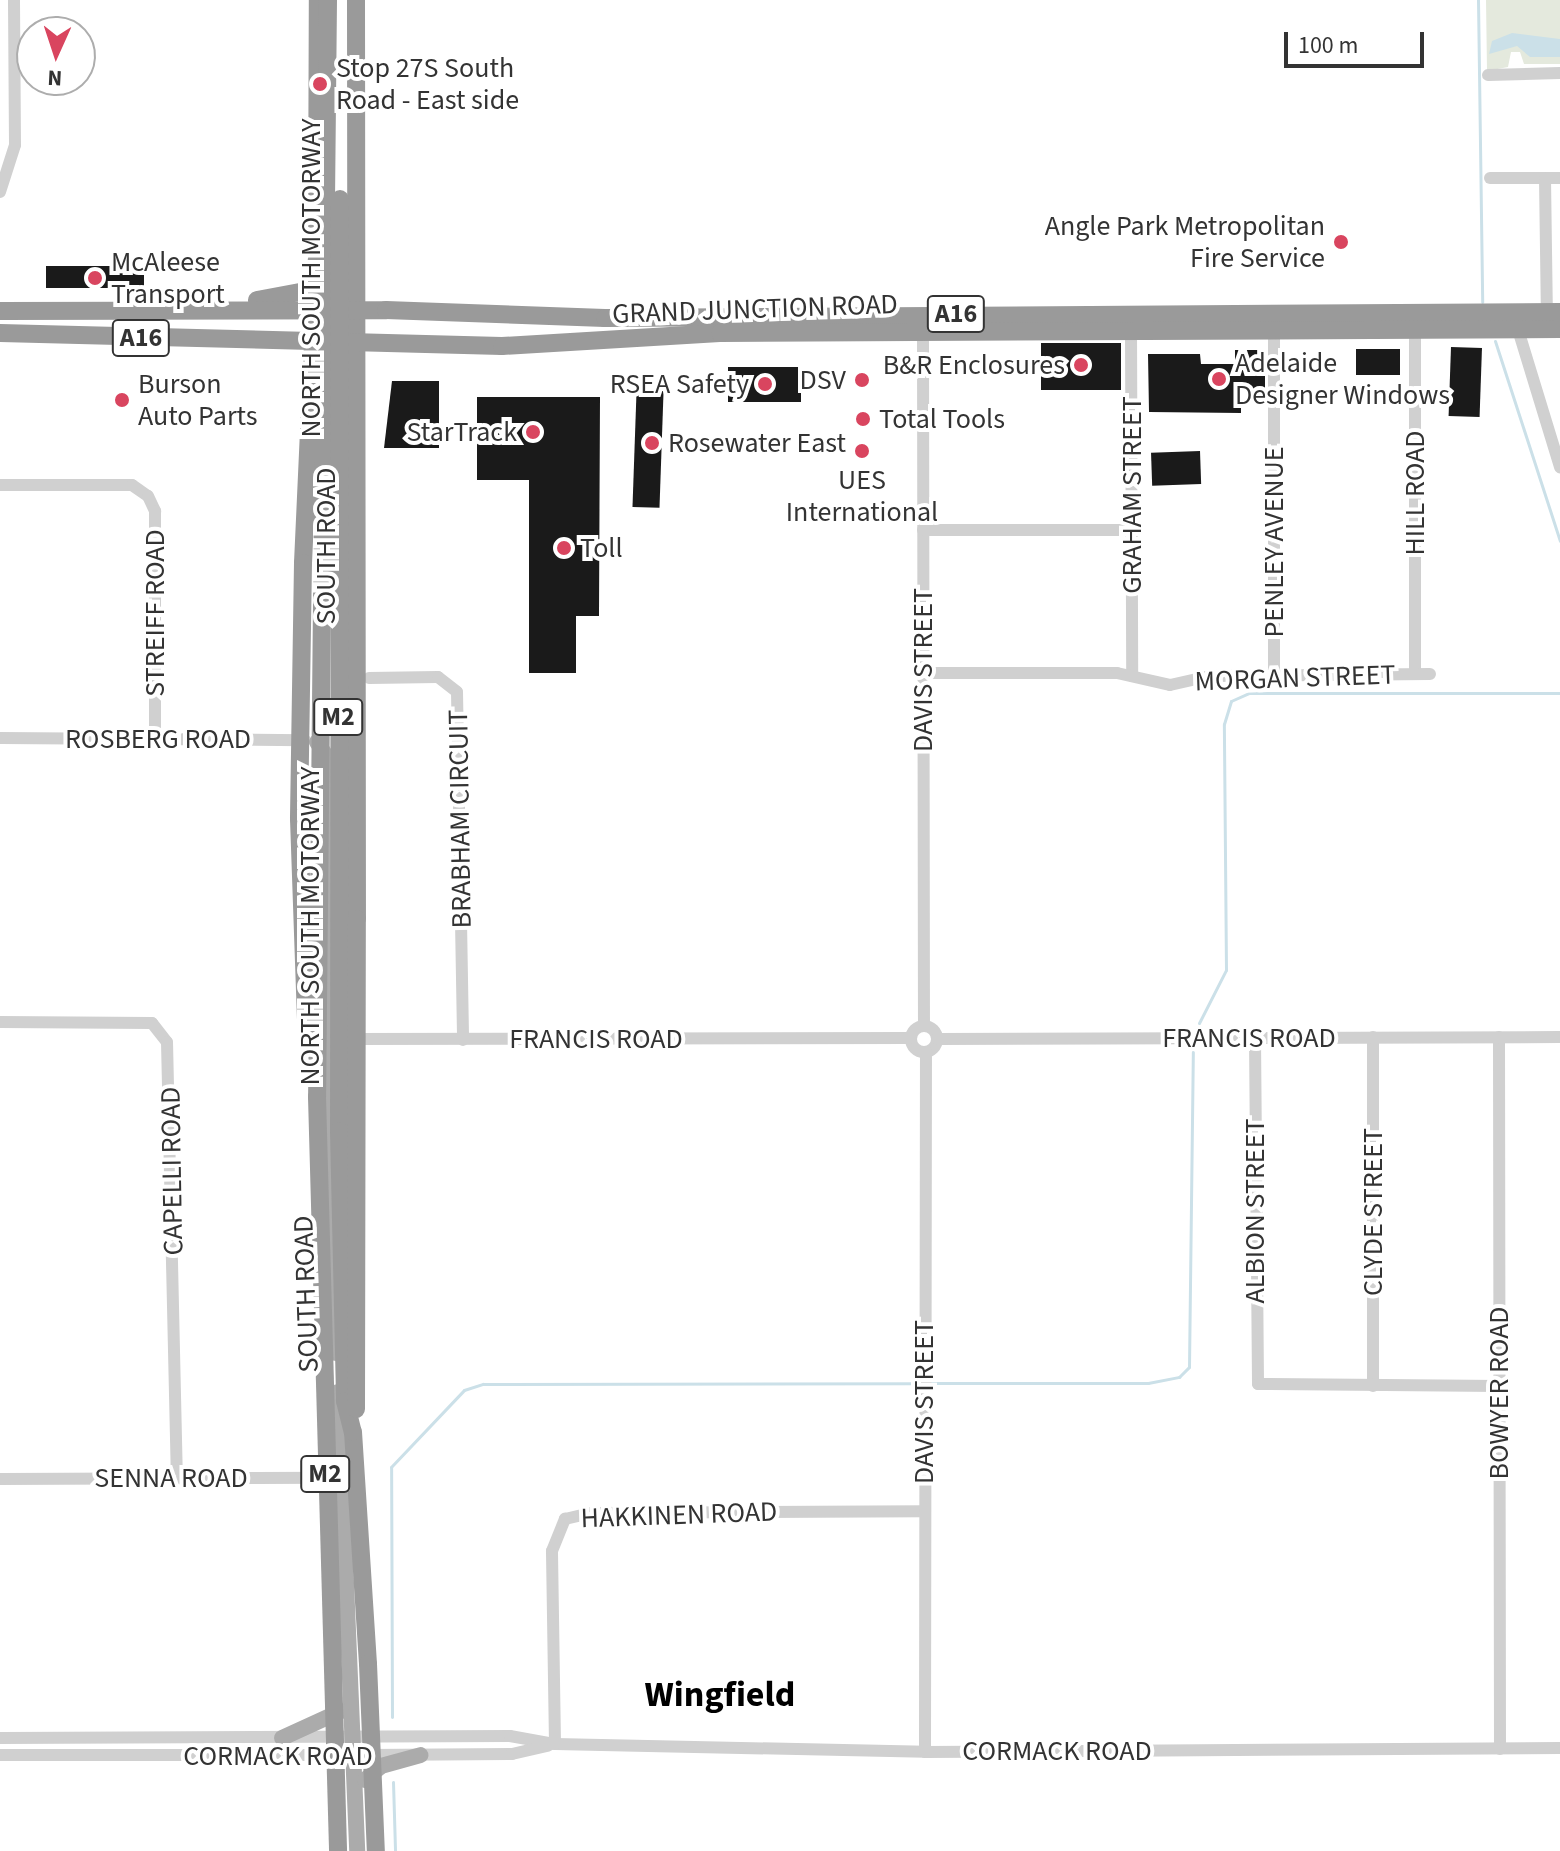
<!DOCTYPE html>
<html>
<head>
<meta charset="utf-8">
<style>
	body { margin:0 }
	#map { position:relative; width:1560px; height:1851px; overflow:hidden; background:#fff; font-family:"Source Sans 3",sans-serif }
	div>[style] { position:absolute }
	.green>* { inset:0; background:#e4e9dd }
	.water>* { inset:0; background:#cbe0e8 }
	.stream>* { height:3px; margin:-1.5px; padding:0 1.5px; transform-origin:1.5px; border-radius:1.5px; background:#cbe0e8 }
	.building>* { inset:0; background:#1a1a1a; transform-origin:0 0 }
	.minor>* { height:12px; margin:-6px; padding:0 6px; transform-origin:6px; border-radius:6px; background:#d0d0d0 }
	.minor>.ring { margin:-6px; padding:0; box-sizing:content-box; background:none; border:12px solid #d0d0d0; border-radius:50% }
	.major>* { height:16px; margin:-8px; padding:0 8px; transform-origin:8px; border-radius:8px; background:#ababab }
	.highway>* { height:18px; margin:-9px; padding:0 9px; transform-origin:9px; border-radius:9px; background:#9a9a9a }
	.highway-bridge>* { height:18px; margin:-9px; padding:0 9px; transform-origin:9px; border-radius:9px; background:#9a9a9a }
	.dots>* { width:22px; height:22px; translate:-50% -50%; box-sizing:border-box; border:4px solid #fff; border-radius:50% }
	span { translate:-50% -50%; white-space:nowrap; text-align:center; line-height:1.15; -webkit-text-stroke:8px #fff; paint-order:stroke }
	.shield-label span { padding:2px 6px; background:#fff; border:2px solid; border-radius:6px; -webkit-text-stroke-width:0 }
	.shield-label { font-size:26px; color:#333; font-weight:700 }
	.poi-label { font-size:28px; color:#333 }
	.left { translate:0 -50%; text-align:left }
	.right { translate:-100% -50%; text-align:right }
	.street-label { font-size:28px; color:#333 }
	.district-label { font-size:36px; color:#000; font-weight:700 }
	.north { position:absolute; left:16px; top:16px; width:80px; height:80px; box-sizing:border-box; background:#fff; border:2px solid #adadad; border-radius:50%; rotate:183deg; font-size:22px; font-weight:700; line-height:32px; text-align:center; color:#333 }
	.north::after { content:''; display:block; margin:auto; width:28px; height:36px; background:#d9455f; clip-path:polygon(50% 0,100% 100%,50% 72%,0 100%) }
	.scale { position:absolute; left:1284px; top:32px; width:140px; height:36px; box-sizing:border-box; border:4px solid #333; border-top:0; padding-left:10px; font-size:24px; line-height:28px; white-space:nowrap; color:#333; -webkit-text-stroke:6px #fff; paint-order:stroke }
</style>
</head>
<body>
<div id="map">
	<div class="green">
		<div style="clip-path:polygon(1486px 0,1560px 0,1560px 64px,1524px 64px,1520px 52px,1511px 52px,1508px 67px,1487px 71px)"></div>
	</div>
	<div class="water">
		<div style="clip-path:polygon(1512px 33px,1560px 39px,1560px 57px,1530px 57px,1517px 46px,1489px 54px,1492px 41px)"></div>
	</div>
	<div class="stream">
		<div style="left:1478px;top:0;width:302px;rotate:89.2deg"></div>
		<div style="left:1495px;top:341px;width:210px;rotate:72deg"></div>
		<div style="left:1199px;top:1023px;width:59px;rotate:-63deg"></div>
		<div style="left:1226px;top:970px;width:246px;rotate:-90.5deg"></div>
		<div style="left:1224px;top:724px;width:24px;rotate:-73deg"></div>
		<div style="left:1231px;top:701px;width:20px;rotate:-24deg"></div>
		<div style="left:1249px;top:693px;width:311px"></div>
		<div style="left:930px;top:1383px;width:218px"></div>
		<div style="left:1148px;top:1383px;width:32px;rotate:-11deg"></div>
		<div style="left:1179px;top:1377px;width:14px;rotate:-45deg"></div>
		<div style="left:1189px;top:1367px;width:315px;rotate:-89.3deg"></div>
		<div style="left:392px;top:1717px;width:250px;rotate:-90.2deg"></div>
		<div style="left:391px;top:1467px;width:106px;rotate:-46.5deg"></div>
		<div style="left:464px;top:1390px;width:20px;rotate:-18deg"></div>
		<div style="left:483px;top:1384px;width:439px;rotate:-0.1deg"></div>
		<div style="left:393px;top:1782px;width:69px;rotate:88.3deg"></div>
	</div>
	<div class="building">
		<div style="left:144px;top:266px;width:22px;height:98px;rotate:90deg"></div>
		<div style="left:1041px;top:343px;width:80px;height:47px"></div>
		<div style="left:1451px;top:347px;width:31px;height:69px;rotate:2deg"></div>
		<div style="left:1400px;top:349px;width:26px;height:44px;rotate:90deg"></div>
		<div style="clip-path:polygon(1235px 350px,1265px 350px,1265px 391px,1241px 391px,1241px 413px,1149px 412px,1148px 354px,1200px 354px,1201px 364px,1235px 364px)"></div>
		<div style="left:728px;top:367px;width:73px;height:35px"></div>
		<div style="left:637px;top:378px;width:27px;height:129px;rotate:2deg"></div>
		<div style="clip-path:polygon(392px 381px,439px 381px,439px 448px,384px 448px)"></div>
		<div style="clip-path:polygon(477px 397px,600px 397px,599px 616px,576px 616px,576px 673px,529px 673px,529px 480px,477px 480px)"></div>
		<div style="left:1200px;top:451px;width:33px;height:49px;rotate:88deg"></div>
	</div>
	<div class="minor">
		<div style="left:1488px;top:75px;width:72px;rotate:-1.6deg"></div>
		<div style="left:1490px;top:178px;width:70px"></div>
		<div style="left:1545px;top:178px;width:141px;rotate:89.2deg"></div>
		<div style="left:0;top:192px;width:49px;rotate:-72.3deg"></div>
		<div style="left:15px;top:145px;width:145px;rotate:-90.4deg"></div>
		<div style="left:1516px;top:323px;width:151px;rotate:73deg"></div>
		<div style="left:1274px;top:324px;width:352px;rotate:90deg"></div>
		<div style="left:923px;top:325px;width:701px;rotate:89.92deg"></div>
		<div style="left:1415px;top:325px;width:349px;rotate:90deg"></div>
		<div style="left:1131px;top:327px;width:349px;rotate:89.8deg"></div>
		<div style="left:0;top:485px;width:132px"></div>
		<div style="left:132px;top:485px;width:19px;rotate:35deg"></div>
		<div style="left:148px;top:496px;width:17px;rotate:65deg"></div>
		<div style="left:155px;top:511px;width:228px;rotate:90deg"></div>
		<div style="left:923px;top:530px;width:210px"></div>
		<div style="left:923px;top:673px;width:194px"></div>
		<div style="left:1117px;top:673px;width:54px;rotate:12.8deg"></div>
		<div style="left:1170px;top:685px;width:41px;rotate:-12.7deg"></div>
		<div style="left:1210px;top:676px;width:220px;rotate:-0.5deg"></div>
		<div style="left:369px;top:678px;width:69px;rotate:-0.8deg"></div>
		<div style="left:438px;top:677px;width:24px;rotate:38deg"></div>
		<div style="left:457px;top:692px;width:348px;rotate:89deg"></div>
		<div style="left:0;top:738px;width:305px;rotate:0.4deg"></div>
		<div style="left:0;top:1022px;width:152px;rotate:0.4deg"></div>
		<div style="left:152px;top:1023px;width:24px;rotate:52deg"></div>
		<div style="left:167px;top:1042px;width:436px;rotate:88.7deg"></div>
		<div class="ring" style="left:911px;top:1026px;width:14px;height:14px"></div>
		<div style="left:1373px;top:1037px;width:349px;rotate:90deg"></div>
		<div style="left:1499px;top:1037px;width:712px;rotate:89.92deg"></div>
		<div style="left:1255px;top:1038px;width:346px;rotate:89.5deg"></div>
		<div style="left:1258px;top:1384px;width:241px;rotate:0.5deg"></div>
		<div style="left:350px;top:1039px;width:561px;rotate:-0.1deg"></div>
		<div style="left:937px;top:1039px;width:623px;rotate:-0.18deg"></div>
		<div style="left:0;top:1479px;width:335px;rotate:-0.2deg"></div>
		<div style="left:0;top:1738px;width:510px;rotate:-0.22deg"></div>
		<div style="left:510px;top:1736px;width:46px;rotate:10.1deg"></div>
		<div style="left:555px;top:1744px;width:370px;rotate:1.2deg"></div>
		<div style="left:925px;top:1752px;width:635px;rotate:-0.36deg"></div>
		<div style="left:555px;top:1744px;width:193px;rotate:-90.9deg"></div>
		<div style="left:552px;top:1551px;width:35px;rotate:-68deg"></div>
		<div style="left:565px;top:1519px;width:27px;rotate:-13deg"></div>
		<div style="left:591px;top:1513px;width:333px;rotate:-0.3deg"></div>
		<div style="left:925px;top:1752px;width:700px;rotate:-89.92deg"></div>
		<div style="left:0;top:1755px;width:341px"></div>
		<div style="left:367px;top:1755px;width:145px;rotate:-0.4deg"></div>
		<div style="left:512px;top:1754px;width:37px;rotate:-13deg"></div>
	</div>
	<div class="major">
		<div style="left:317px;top:742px;width:24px;rotate:57deg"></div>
		<div style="left:330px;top:762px;width:591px;rotate:89.42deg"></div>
		<div style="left:338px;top:1392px;width:459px;rotate:87.6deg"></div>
		<div style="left:282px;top:1738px;width:65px;rotate:-24.6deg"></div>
		<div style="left:365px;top:1780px;width:21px;rotate:-41deg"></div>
		<div style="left:381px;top:1766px;width:41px;rotate:-15.4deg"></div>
	</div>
	<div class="highway">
		<div style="left:356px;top:0;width:919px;rotate:89.94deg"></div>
		<div style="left:317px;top:233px;width:233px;rotate:-89.8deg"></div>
		<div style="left:257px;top:300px;width:49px;rotate:-10.6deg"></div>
		<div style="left:305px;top:291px;width:20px;rotate:-57deg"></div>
		<div style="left:0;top:311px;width:386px;rotate:-0.1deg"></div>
		<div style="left:386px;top:310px;width:219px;rotate:2.1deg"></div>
		<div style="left:605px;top:318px;width:955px;rotate:-0.36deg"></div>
		<div style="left:0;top:333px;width:502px;rotate:1.48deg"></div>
		<div style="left:502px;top:346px;width:218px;rotate:-3.4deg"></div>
		<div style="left:720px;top:333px;width:840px;rotate:-0.27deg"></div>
		<div style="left:303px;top:563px;width:304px;rotate:-87.4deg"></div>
		<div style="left:353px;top:1432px;width:232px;rotate:86.3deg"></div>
	</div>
	<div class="highway-bridge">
		<div style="left:328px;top:0;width:1097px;rotate:90.57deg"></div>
		<div style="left:317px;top:1097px;width:754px;rotate:88.4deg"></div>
		<div style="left:340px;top:199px;width:932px;rotate:90.06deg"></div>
		<div style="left:339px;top:1131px;width:270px;rotate:88.7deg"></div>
		<div style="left:345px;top:1401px;width:32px;rotate:76deg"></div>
		<div style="left:303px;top:563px;width:256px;rotate:90.9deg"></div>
		<div style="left:299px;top:819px;width:200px;rotate:88deg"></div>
		<div style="left:356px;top:1409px;width:490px;rotate:-89.9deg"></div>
		<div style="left:368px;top:1664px;width:187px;rotate:87.6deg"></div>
	</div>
	<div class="dots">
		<div style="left:320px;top:84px;background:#d9455f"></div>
		<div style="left:1341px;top:242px;background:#d9455f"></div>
		<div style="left:95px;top:278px;background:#d9455f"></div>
		<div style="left:1081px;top:365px;background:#d9455f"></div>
		<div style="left:1219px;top:379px;background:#d9455f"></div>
		<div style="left:862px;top:380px;background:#d9455f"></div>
		<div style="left:765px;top:384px;background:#d9455f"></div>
		<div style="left:122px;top:400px;background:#d9455f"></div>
		<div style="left:863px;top:419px;background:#d9455f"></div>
		<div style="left:533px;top:432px;background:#d9455f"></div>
		<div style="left:652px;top:443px;background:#d9455f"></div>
		<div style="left:862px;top:451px;background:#d9455f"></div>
		<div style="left:564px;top:548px;background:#d9455f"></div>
	</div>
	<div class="shield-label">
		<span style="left:956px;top:314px">A16</span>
		<span style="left:141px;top:338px">A16</span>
		<span style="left:338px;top:717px">M2</span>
		<span style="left:325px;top:1474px">M2</span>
	</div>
	<div class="poi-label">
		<span class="left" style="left:336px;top:84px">Stop 27S South<br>Road - East side</span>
		<span class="right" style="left:1325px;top:242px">Angle Park Metropolitan<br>Fire Service</span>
		<span class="left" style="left:111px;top:278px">McAleese<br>Transport</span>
		<span class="left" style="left:1235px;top:379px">Adelaide<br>Designer Windows</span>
		<span class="right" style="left:1065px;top:365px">B&amp;R Enclosures</span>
		<span class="right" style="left:846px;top:380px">DSV</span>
		<span class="left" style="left:138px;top:400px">Burson<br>Auto Parts</span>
		<span class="right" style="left:749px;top:384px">RSEA Safety</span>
		<span class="left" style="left:879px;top:419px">Total Tools</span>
		<span class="right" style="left:517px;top:432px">StarTrack</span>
		<span class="left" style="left:668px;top:443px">Rosewater East</span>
		<span style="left:862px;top:496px">UES<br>International</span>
		<span class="left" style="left:580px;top:548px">Toll</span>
	</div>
	<div class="street-label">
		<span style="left:311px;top:278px;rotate:-90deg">NORTH SOUTH MOTORWAY</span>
		<span style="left:755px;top:309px;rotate:-2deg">GRAND JUNCTION ROAD</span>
		<span style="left:1415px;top:493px;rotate:-90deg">HILL ROAD</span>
		<span style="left:1132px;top:495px;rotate:-90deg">GRAHAM STREET</span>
		<span style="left:1274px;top:542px;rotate:-90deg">PENLEY AVENUE</span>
		<span style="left:326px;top:546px;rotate:-90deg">SOUTH ROAD</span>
		<span style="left:155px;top:613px;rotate:-90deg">STREIFF ROAD</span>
		<span style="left:923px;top:670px;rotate:-90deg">DAVIS STREET</span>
		<span style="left:1295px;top:678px;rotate:-2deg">MORGAN STREET</span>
		<span style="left:158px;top:739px">ROSBERG ROAD</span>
		<span style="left:460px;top:819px;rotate:-91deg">BRABHAM CIRCUIT</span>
		<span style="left:310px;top:926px;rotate:-90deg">NORTH SOUTH MOTORWAY</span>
		<span style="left:1249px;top:1038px">FRANCIS ROAD</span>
		<span style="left:596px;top:1039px">FRANCIS ROAD</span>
		<span style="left:172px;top:1171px;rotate:-91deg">CAPELLI ROAD</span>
		<span style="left:1255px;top:1211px;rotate:-90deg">ALBION STREET</span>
		<span style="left:1373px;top:1212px;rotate:-90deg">CLYDE STREET</span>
		<span style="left:306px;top:1294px;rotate:-92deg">SOUTH ROAD</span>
		<span style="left:1499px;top:1393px;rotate:-90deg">BOWYER ROAD</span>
		<span style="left:924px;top:1402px;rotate:-90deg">DAVIS STREET</span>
		<span style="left:171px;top:1478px">SENNA ROAD</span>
		<span style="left:679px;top:1515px;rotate:-2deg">HAKKINEN ROAD</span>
		<span style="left:1057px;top:1751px">CORMACK ROAD</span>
		<span style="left:278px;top:1756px">CORMACK ROAD</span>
	</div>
	<div class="district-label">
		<span style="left:720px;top:1695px">Wingfield</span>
	</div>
	<div class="north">N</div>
	<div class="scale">100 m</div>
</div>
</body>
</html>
